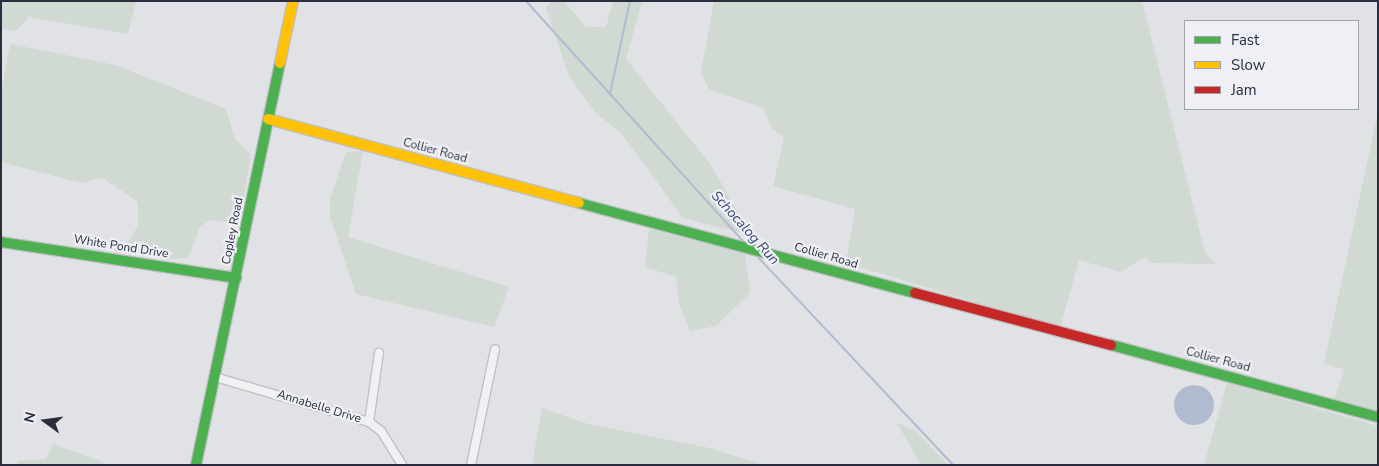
<!DOCTYPE html>
<html>
<head>
<meta charset="utf-8">
<style>
	body { margin:0 }
	#map { position:relative; width:1379px; height:466px; overflow:hidden; background:#e1e2e6; font-family:"Nunito Sans",sans-serif }
	div>[style] { position:absolute }
	.green>* { inset:0; background:#d0d9d2 }
	.water>* { inset:0; background:#b1bbd0 }
	.round { border-radius:50% }
	.stream>* { height:2px; margin:-1px; padding:0 1px; transform-origin:1px; border-radius:1px; background:#b1bbd0 }
	.roads { filter:drop-shadow(1px 0 #bfc0c4) drop-shadow(-1px 0 #bfc0c4) drop-shadow(0 1px #bfc0c4) drop-shadow(0 -1px #bfc0c4) }
	.street>* { height:8px; margin:-4px; padding:0 4px; transform-origin:4px; border-radius:4px; background:#f0f1f3 }
	.fast>* { height:10px; margin:-5px; padding:0 5px; transform-origin:5px; border-radius:5px; background:#4caf50 }
	.slow>* { height:10px; margin:-5px; padding:0 5px; transform-origin:5px; border-radius:5px; background:#ffc107 }
	.jam>* { height:10px; margin:-5px; padding:0 5px; transform-origin:5px; border-radius:5px; background:#c62828 }
	span { translate:-50% -50%; white-space:nowrap; text-align:center; line-height:1.15; -webkit-text-stroke:4.5px #eff0f5; paint-order:stroke }
	.street-label { font-size:12px; color:#292d3e }
	.water-label { font-size:14px; color:#36466f; font-style:italic }
	.frame { position:absolute; inset:0; border:2px solid #292d3e; pointer-events:none }
	.legend { position:absolute; left:1184px; top:20px; width:175px; height:90px; box-sizing:border-box; background:#eff0f5; border:1px solid #a0a2ac; margin:0; padding:6px 9px; list-style:none; font-size:15px; color:#292d3e }
	.legend li { display:flex; align-items:center; gap:10px; height:25px }
	.legend b { width:25px; border:1px solid #a0a2ac }
	.north { position:absolute; left:20px; top:396px; width:50px; height:50px; -webkit-text-stroke:4px #eff0f5; paint-order:stroke; rotate:284deg; font-size:14px; font-weight:700; line-height:20px; text-align:center; color:#292d3e }
	.north::after { content:''; display:block; margin:auto; width:18px; height:22px; background:#292d3e; clip-path:polygon(50% 0,100% 100%,50% 72%,0 100%) }
</style>
</head>
<body>
<div id="map">
	<div class="green">
		<div style="clip-path:polygon(1px 1px,136px 1px,128px 34px,29px 17px,16px 31px,1px 28px)"></div>
		<div style="clip-path:polygon(551px 1px,564px 1px,586px 27px,606px 27px,613px 1px,642px 1px,626px 59px,711px 165px,751px 235px,683px 218px,623px 135px,596px 113px,569px 76px,546px 8px)"></div>
		<div style="clip-path:polygon(714px 1px,1142px 1px,1205px 253px,1215px 264px,1150px 263px,1146px 257px,1120px 272px,1079px 260px,1060px 328px,846px 263px,855px 209px,773px 186px,784px 137px,772px 129px,763px 108px,709px 89px,701px 72px)"></div>
		<div style="clip-path:polygon(10px 44px,115px 65px,226px 109px,235px 139px,251px 155px,239px 223px,212px 220px,200px 226px,189px 257px,167px 260px,123px 249px,138px 226px,138px 202px,103px 178px,81px 183px,1px 162px,1px 94px)"></div>
		<div style="clip-path:polygon(1378px 112px,1378px 411px,1334px 400px,1344px 369px,1324px 364px)"></div>
		<div style="clip-path:polygon(363px 151px,348px 237px,509px 287px,494px 327px,356px 294px,330px 217px,330px 199px,346px 152px)"></div>
		<div style="clip-path:polygon(649px 229px,745px 254px,750px 293px,716px 326px,690px 331px,679px 304px,676px 277px,645px 267px)"></div>
		<div style="clip-path:polygon(1227px 383px,1378px 426px,1378px 465px,1204px 465px)"></div>
		<div style="clip-path:polygon(542px 408px,588px 424px,705px 447px,766px 465px,532px 465px)"></div>
		<div style="clip-path:polygon(897px 423px,916px 431px,948px 465px,921px 465px)"></div>
		<div style="clip-path:polygon(53px 444px,101px 461px,105px 465px,18px 465px,17px 461px,46px 459px)"></div>
	</div>
	<div class="water">
		<div class="round" style="left:1174px;top:385px;width:40px;height:40px"></div>
	</div>
	<div class="stream">
		<div style="left:526px;top:1px;width:325px;rotate:47.9deg"></div>
		<div style="left:610px;top:94px;width:95px;rotate:-77.9deg"></div>
		<div style="left:756px;top:255px;width:288px;rotate:46.8deg"></div>
	</div>
	<div class="roads">
		<div class="street">
			<div style="left:215px;top:377px;width:160px;rotate:16.3deg"></div>
			<div style="left:369px;top:422px;width:15px;rotate:37deg"></div>
			<div style="left:381px;top:431px;width:40px;rotate:58deg"></div>
			<div style="left:369px;top:422px;width:70px;rotate:-81.8deg"></div>
			<div style="left:471px;top:465px;width:118px;rotate:-78.3deg"></div>
		</div>
		<div class="fast">
			<div style="left:579px;top:203px;width:348px;rotate:15deg"></div>
			<div style="left:1px;top:242px;width:238px;rotate:8.7deg"></div>
			<div style="left:1111px;top:345px;width:277px;rotate:15.1deg"></div>
			<div style="left:196px;top:465px;width:411px;rotate:-78.2deg"></div>
		</div>
		<div class="slow">
			<div style="left:280px;top:63px;width:63px;rotate:-78.2deg"></div>
			<div style="left:268px;top:119px;width:322px;rotate:15.1deg"></div>
		</div>
		<div class="jam">
			<div style="left:915px;top:293px;width:203px;rotate:14.9deg"></div>
		</div>
	</div>
	<div class="street-label">
		<span style="left:435px;top:151px;rotate:15deg">Collier Road</span>
		<span style="left:233px;top:231px;rotate:-79deg">Copley Road</span>
		<span style="left:121px;top:247px;rotate:9deg">White Pond Drive</span>
		<span style="left:826px;top:256px;rotate:16deg">Collier Road</span>
		<span style="left:1218px;top:360px;rotate:15deg">Collier Road</span>
		<span style="left:319px;top:407px;rotate:17deg">Annabelle Drive</span>
	</div>
	<div class="water-label">
		<span style="left:745px;top:228px;rotate:48deg">Schocalog Run</span>
	</div>
	<div class="frame"></div>
	<ul class="legend">
	<li><b style="height:6px;background:#4caf50"></b>Fast</li>
	<li><b style="height:6px;background:#ffc107"></b>Slow</li>
	<li><b style="height:6px;background:#c62828"></b>Jam</li>
	</ul>
	<div class="north">N</div>
</div>
</body>
</html>
